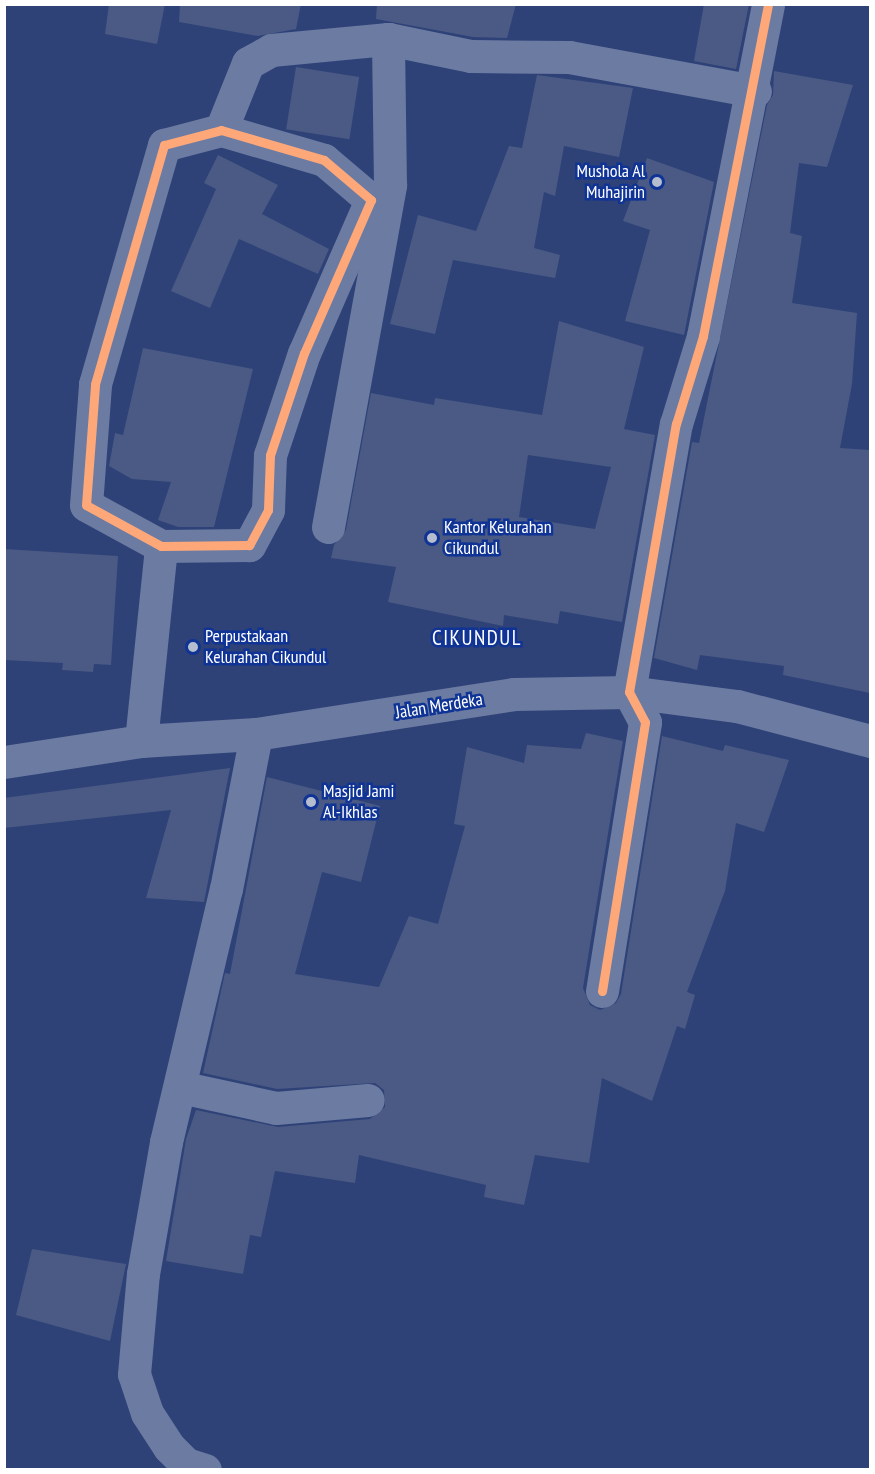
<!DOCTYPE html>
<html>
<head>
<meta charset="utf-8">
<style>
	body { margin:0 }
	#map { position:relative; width:875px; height:1474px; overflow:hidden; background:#2e4277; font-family:"PT Sans Narrow",sans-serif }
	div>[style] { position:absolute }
	.building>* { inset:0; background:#4a5a85; transform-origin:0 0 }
	.minor>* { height:33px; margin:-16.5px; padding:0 16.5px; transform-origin:16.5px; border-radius:16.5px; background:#6c7ba2 }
	.cycleway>* { height:9px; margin:-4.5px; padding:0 4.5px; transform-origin:4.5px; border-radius:4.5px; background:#fea87a }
	.dots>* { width:16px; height:16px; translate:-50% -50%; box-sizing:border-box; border:3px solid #103495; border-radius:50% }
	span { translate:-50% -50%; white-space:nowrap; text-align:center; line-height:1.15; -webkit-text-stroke:5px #103495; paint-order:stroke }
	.poi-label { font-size:18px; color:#fff }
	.right { translate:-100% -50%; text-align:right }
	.left { translate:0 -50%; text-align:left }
	.street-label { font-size:18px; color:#fff }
	.quarter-label { font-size:21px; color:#fff; letter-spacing:1.5px }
	.frame { position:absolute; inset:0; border:6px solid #fff; pointer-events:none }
</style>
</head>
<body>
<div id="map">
	<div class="building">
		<div style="clip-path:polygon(109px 4px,165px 4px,157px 44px,105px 34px)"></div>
		<div style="clip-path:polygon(180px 4px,301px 4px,296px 29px,258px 36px,179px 22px)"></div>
		<div style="clip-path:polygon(377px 4px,516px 4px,507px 38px,473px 37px,376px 19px)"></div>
		<div style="clip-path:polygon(704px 4px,749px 4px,736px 69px,694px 61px)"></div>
		<div style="left:296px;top:67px;width:64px;height:63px;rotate:9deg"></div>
		<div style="clip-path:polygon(774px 71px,853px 85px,827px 167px,799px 163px,790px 233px,802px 236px,792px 303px,857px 313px,852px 384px,840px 448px,870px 450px,870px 693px,783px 675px,784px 666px,700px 655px,697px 670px,654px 658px,692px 442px,699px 443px,767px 105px,773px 95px)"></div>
		<div style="clip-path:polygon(537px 75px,633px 88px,619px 157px,564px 146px,555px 196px,544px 192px,534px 248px,560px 255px,555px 278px,453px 260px,435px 334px,390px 324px,418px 215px,476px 231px,509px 146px,522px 148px)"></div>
		<div style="clip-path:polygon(218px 155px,278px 185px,262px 214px,329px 249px,318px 274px,239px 239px,210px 308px,171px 291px,216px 189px,204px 183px)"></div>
		<div style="clip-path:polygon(647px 158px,714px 182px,684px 335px,625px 321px,650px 230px,623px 221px)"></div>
		<div style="clip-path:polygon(evenodd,559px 321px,644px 347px,624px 429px,655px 435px,622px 622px,560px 611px,558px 624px,504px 615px,503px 626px,388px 602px,396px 567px,331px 558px,334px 545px,346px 530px,371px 393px,434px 405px,435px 398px,542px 415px,559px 321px,528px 455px,611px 467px,595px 529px,519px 517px,528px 455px)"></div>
		<div style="clip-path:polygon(143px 348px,253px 369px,214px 527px,178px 527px,158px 520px,171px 482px,132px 479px,109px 466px,115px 433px,123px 435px)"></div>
		<div style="clip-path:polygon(4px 549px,118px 556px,111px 665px,94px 664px,93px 672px,62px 670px,63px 663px,4px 660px)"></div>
		<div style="clip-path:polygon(586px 733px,623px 741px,583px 988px,590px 1005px,600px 1010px,616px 1003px,621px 994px,662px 736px,723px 751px,725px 745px,789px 760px,764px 832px,736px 823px,725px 891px,687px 992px,695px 995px,685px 1029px,677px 1026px,652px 1101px,602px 1078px,589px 1163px,535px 1155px,524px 1205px,484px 1197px,486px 1185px,359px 1155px,355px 1183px,275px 1171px,261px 1237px,250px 1235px,243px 1274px,166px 1261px,186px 1139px,196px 1110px,278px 1127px,370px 1119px,385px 1107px,384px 1090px,375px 1083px,277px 1089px,203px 1073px,225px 973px,230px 974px,267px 777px,380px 806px,361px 882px,322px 872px,295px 974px,379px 987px,409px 916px,438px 924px,465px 826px,454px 824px,467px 747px,524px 763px,527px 745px,581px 749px)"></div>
		<div style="clip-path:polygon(230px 768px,204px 902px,146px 898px,171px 810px,4px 828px,4px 798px)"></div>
		<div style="clip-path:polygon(32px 1249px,126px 1264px,110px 1341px,16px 1315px)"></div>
	</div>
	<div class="minor">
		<div style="left:221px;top:130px;width:107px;rotate:16.2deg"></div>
		<div style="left:324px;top:160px;width:62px;rotate:40.4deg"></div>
		<div style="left:371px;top:200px;width:167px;rotate:113.6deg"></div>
		<div style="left:304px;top:353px;width:108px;rotate:108.4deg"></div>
		<div style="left:270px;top:455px;width:55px;rotate:92.1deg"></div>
		<div style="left:268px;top:510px;width:40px;rotate:118deg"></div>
		<div style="left:249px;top:545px;width:88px;rotate:179.3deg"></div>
		<div style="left:161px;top:546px;width:85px;rotate:-151.3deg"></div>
		<div style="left:86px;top:505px;width:121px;rotate:-85.7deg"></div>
		<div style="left:95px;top:384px;width:249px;rotate:-73.9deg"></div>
		<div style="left:164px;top:145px;width:59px;rotate:-14.7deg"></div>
		<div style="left:221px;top:130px;width:72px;rotate:-68.1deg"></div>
		<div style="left:248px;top:63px;width:26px;rotate:-29deg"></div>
		<div style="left:271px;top:50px;width:118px;rotate:-5.4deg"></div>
		<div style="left:388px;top:39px;width:85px;rotate:11.6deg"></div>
		<div style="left:471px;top:56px;width:98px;rotate:0.6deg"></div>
		<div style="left:569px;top:57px;width:189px;rotate:10.4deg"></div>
		<div style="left:328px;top:527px;width:348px;rotate:-79.7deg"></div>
		<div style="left:390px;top:185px;width:146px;rotate:-90.8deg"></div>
		<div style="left:141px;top:741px;width:196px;rotate:-84.1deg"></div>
		<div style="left:4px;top:762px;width:139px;rotate:-8.7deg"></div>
		<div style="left:141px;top:741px;width:115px;rotate:-3.5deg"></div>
		<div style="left:256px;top:734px;width:261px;rotate:-8.8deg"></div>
		<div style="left:514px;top:694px;width:115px;rotate:-1deg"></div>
		<div style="left:629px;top:692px;width:109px;rotate:7.4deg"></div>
		<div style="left:737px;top:706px;width:138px;rotate:14.7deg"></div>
		<div style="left:602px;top:991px;width:272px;rotate:-80.9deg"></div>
		<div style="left:645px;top:722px;width:34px;rotate:-118deg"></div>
		<div style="left:629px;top:692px;width:272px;rotate:-80.1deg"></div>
		<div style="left:676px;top:424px;width:92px;rotate:-72.9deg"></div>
		<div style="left:703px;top:336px;width:338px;rotate:-78.9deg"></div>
		<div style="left:180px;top:1087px;width:98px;rotate:12.3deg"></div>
		<div style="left:276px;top:1108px;width:92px;rotate:-5deg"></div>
		<div style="left:205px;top:1470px;width:20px;rotate:-162deg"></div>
		<div style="left:186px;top:1464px;width:24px;rotate:-135deg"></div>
		<div style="left:169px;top:1447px;width:40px;rotate:-122.9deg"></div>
		<div style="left:147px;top:1413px;width:41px;rotate:-108.4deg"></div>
		<div style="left:134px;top:1374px;width:100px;rotate:-84.9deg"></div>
		<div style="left:143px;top:1274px;width:134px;rotate:-80.1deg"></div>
		<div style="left:166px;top:1142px;width:260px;rotate:-76.7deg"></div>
		<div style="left:226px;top:889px;width:158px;rotate:-79deg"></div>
	</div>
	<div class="cycleway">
		<div style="left:221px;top:130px;width:107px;rotate:16.2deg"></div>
		<div style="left:324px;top:160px;width:62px;rotate:40.4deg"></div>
		<div style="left:371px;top:200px;width:167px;rotate:113.6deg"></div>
		<div style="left:304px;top:353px;width:108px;rotate:108.4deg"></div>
		<div style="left:270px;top:455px;width:55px;rotate:92.1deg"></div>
		<div style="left:268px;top:510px;width:40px;rotate:118deg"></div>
		<div style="left:249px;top:545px;width:88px;rotate:179.3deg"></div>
		<div style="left:161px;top:546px;width:85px;rotate:-151.3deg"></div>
		<div style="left:86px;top:505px;width:121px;rotate:-85.7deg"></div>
		<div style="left:95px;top:384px;width:249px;rotate:-73.9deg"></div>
		<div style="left:164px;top:145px;width:59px;rotate:-14.7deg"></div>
		<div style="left:602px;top:991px;width:272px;rotate:-80.9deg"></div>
		<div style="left:645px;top:722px;width:34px;rotate:-118deg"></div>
		<div style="left:629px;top:692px;width:272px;rotate:-80.1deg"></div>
		<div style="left:676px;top:424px;width:92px;rotate:-72.9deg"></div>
		<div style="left:703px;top:336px;width:338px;rotate:-78.9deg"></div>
	</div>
	<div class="dots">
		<div style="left:657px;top:182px;background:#b6bdcf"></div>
		<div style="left:432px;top:538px;background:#b6bdcf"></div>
		<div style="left:193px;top:647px;background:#b6bdcf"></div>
		<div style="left:311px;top:802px;background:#b6bdcf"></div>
	</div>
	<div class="poi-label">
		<span class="right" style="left:645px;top:182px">Mushola Al<br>Muhajirin</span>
		<span class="left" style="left:444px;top:538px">Kantor Kelurahan<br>Cikundul</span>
		<span class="left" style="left:205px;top:647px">Perpustakaan<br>Kelurahan Cikundul</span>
		<span class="left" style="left:323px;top:802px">Masjid Jami<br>Al-Ikhlas</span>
	</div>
	<div class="street-label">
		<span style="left:439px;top:706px;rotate:-9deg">Jalan Merdeka</span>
	</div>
	<div class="quarter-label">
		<span style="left:477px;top:638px">CIKUNDUL</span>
	</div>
	<div class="frame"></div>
</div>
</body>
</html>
